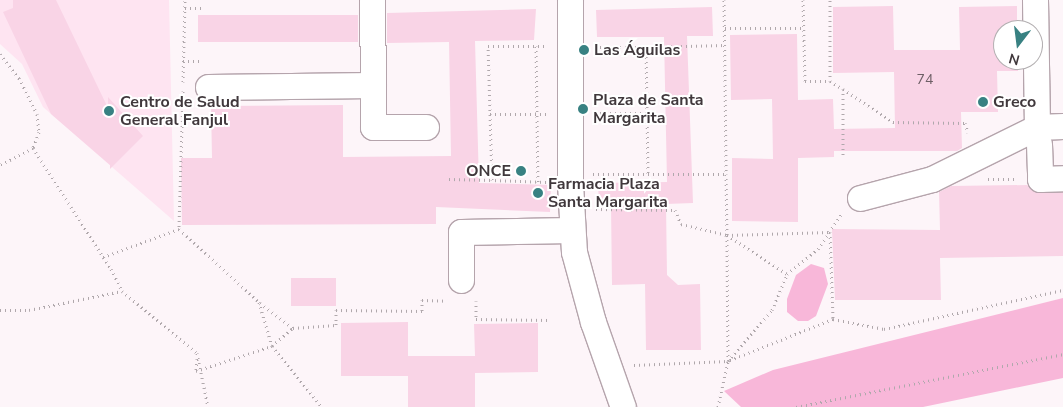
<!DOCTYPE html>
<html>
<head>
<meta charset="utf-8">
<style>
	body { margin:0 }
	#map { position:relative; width:1063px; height:407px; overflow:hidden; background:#fdf5f9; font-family:"Nunito Sans",sans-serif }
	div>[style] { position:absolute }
	.built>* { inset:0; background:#fee4f1 }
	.green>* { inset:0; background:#f8b7d9 }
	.building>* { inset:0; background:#f9d4e6; transform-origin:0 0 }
	.path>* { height:3px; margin-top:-1.5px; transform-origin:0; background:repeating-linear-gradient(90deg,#b0a8ac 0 1px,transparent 0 5px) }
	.roads { filter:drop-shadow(1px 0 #b5a4ac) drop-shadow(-1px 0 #b5a4ac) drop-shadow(0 1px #b5a4ac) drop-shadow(0 -1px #b5a4ac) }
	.street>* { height:25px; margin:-12.5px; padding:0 12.5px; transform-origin:12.5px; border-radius:12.5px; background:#fff }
	.dots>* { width:14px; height:14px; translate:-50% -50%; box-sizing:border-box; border:2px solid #fff; border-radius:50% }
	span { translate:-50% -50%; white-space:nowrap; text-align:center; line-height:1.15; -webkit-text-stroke:4px #fff; paint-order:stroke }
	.number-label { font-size:14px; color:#6e5f66 }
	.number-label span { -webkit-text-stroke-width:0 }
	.poi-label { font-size:16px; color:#40383c; font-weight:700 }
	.left { translate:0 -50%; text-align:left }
	.right { translate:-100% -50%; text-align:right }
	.north { position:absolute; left:993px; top:20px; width:50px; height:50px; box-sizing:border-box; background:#fff; border:1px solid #b3afb1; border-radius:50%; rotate:195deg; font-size:14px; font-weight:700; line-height:20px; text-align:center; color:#40383c }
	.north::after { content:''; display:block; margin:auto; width:18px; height:22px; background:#388182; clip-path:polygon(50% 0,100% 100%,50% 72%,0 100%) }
</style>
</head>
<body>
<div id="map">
	<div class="built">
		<div style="clip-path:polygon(0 0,169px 0,174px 221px,43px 107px,22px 64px,0 44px)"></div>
	</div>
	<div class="green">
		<div style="clip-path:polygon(811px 264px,824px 268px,828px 284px,816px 316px,808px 321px,798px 321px,787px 312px,787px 299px,796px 275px)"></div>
		<div style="clip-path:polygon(1063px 298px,1063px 378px,923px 407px,741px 407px,724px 391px,773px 370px)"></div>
	</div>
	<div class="building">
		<div style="clip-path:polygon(13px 0,56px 0,108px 108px,108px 97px,143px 136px,110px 169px,110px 165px,51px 114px,3px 12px,13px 8px)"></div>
		<div style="clip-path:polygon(893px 6px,894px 50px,960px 50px,959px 7px,1017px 6px,1017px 30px,1003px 30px,1003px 60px,1018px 60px,1018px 71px,997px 71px,998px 112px,961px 112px,962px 148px,957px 151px,834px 151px,834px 157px,798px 158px,798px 222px,732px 221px,732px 158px,773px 159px,772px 99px,731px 100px,730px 35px,797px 34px,798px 100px,833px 99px,834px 129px,895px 128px,894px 72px,833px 73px,833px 7px)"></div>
		<div style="clip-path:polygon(712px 7px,713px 36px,687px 36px,693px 203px,666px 204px,667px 275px,678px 285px,700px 284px,701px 350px,646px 350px,645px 284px,612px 285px,611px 205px,599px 205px,598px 183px,667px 182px,664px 37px,597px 37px,596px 10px)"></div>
		<div style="clip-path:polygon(536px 9px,534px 40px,475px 41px,479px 183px,551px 185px,550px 212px,436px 207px,436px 224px,182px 225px,181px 158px,212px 158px,211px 106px,343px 105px,343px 157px,451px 156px,449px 42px,387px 43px,387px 13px)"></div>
		<div style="left:358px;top:15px;width:27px;height:160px;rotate:90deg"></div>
		<div style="clip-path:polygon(1027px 185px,1040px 193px,1063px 192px,1063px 256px,940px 258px,941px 300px,835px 300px,832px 229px,940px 230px,939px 192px,951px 186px)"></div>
		<div style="left:291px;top:278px;width:45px;height:28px"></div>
		<div style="clip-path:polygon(408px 322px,408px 356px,475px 356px,474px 324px,538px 323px,538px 372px,475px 373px,475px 363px,475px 407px,408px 407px,408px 376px,341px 376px,341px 323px)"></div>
	</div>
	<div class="path">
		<div style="left:724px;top:0;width:174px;rotate:89.3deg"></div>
		<div style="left:803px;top:0;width:81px;rotate:88.6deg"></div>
		<div style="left:805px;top:81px;width:25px"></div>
		<div style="left:830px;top:81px;width:81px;rotate:-90deg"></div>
		<div style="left:185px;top:8px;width:19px"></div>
		<div style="left:725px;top:28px;width:79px"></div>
		<div style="left:536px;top:46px;width:136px;rotate:89.2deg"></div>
		<div style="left:595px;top:47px;width:51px"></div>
		<div style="left:646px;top:47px;width:127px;rotate:89.1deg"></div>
		<div style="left:646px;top:47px;width:79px;rotate:-1.5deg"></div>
		<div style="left:0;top:54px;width:31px;rotate:52deg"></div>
		<div style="left:19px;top:78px;width:40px;rotate:63.4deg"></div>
		<div style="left:37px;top:114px;width:18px;rotate:84deg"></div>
		<div style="left:39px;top:132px;width:17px;rotate:111deg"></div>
		<div style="left:33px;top:148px;width:37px;rotate:153deg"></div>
		<div style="left:183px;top:61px;width:19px"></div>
		<div style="left:830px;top:81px;width:15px;rotate:32deg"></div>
		<div style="left:843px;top:89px;width:69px;rotate:90deg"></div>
		<div style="left:183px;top:82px;width:82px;rotate:-88.6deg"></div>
		<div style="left:843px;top:89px;width:60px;rotate:33.4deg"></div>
		<div style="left:893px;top:122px;width:72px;rotate:0.8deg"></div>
		<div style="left:965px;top:123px;width:10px;rotate:73deg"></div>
		<div style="left:183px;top:91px;width:138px;rotate:91.7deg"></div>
		<div style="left:179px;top:229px;width:108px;rotate:42.4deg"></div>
		<div style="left:259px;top:302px;width:46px;rotate:73.5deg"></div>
		<div style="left:272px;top:346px;width:79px;rotate:50.7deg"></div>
		<div style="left:595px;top:113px;width:52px"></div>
		<div style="left:490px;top:114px;width:57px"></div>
		<div style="left:33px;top:148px;width:144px;rotate:57.2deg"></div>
		<div style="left:111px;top:269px;width:25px;rotate:63deg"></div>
		<div style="left:122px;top:291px;width:97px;rotate:39.6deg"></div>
		<div style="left:197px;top:353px;width:55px;rotate:78.5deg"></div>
		<div style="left:593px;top:174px;width:133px"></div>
		<div style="left:726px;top:174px;width:61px;rotate:89.1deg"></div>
		<div style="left:449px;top:179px;width:43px;rotate:1.3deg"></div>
		<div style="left:988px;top:179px;width:29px"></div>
		<div style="left:546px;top:182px;width:54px;rotate:-177.9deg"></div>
		<div style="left:492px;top:180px;width:134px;rotate:-91.7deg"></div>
		<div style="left:488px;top:46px;width:58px"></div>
		<div style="left:596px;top:209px;width:79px;rotate:0.7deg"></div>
		<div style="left:675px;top:210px;width:15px;rotate:67deg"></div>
		<div style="left:681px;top:224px;width:47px;rotate:13.4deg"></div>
		<div style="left:727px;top:235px;width:72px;rotate:33deg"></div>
		<div style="left:103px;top:257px;width:81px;rotate:-20.2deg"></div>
		<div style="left:476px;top:301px;width:18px;rotate:90deg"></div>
		<div style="left:476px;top:319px;width:74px;rotate:0.8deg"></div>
		<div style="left:260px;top:303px;width:41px;rotate:37.1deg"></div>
		<div style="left:0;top:310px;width:29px"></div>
		<div style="left:29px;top:310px;width:95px;rotate:-11.5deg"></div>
		<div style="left:833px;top:319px;width:52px;rotate:11.1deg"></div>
		<div style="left:884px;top:329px;width:183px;rotate:-12.3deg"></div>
		<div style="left:197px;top:359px;width:12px;rotate:95deg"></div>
		<div style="left:196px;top:371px;width:80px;rotate:-18.2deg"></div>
		<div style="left:272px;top:346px;width:28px;rotate:-41deg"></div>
		<div style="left:293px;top:328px;width:43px;rotate:-4deg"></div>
		<div style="left:336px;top:325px;width:15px;rotate:-90deg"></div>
		<div style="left:336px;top:310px;width:86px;rotate:0.7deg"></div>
		<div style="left:422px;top:311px;width:11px;rotate:-90deg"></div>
		<div style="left:422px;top:300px;width:25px;rotate:2deg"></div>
		<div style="left:634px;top:365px;width:94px;rotate:-2.4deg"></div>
		<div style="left:728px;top:361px;width:67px;rotate:-49.2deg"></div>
		<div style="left:772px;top:310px;width:39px;rotate:-67deg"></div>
		<div style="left:787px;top:274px;width:40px;rotate:-39deg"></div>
		<div style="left:818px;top:249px;width:43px;rotate:-56.3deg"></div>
		<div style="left:718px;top:407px;width:47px;rotate:-77.7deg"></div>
		<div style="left:728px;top:361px;width:126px;rotate:-90.5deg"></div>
		<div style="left:727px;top:235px;width:103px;rotate:-1.7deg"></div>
		<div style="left:830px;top:232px;width:87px;rotate:88deg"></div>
		<div style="left:833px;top:319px;width:113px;rotate:158.2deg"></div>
		<div style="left:796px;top:407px;width:272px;rotate:-11.2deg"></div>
	</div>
	<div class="roads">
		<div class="street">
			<div style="left:570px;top:0;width:183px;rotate:90deg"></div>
			<div style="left:570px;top:183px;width:69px;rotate:86.7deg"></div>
			<div style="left:574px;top:252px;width:73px;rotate:74.8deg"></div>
			<div style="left:593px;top:322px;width:90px;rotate:70.6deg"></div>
			<div style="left:1035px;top:0;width:127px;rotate:89.1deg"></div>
			<div style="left:373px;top:85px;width:42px;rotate:90deg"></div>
			<div style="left:373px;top:127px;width:53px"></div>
			<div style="left:208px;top:87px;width:165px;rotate:-0.7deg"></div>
			<div style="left:373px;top:85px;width:85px;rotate:-90.7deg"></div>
			<div style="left:1039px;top:144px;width:35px;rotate:88deg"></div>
			<div style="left:1040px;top:179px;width:23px;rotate:-2deg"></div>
			<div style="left:860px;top:198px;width:74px;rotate:-14.8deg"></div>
			<div style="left:932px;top:179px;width:117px;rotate:-26.3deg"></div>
			<div style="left:1037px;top:127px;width:26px;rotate:-2deg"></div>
			<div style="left:461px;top:280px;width:48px;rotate:-90deg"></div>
			<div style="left:461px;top:232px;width:111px;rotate:-1deg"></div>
		</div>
	</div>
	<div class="dots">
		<div style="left:584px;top:50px;background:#388182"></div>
		<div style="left:983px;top:102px;background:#388182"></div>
		<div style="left:583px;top:109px;background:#388182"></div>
		<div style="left:109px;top:111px;background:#388182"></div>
		<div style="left:521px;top:171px;background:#388182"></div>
		<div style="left:538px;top:193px;background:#388182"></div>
	</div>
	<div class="number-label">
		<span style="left:925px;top:80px">74</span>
	</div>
	<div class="poi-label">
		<span class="left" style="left:594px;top:50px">Las Águilas</span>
		<span class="left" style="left:593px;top:109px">Plaza de Santa<br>Margarita</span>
		<span class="left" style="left:120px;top:111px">Centro de Salud<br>General Fanjul</span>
		<span class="left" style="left:993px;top:102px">Greco</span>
		<span class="right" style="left:511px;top:171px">ONCE</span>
		<span class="left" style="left:548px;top:193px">Farmacia Plaza<br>Santa Margarita</span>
	</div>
	<div class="north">N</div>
</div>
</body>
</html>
